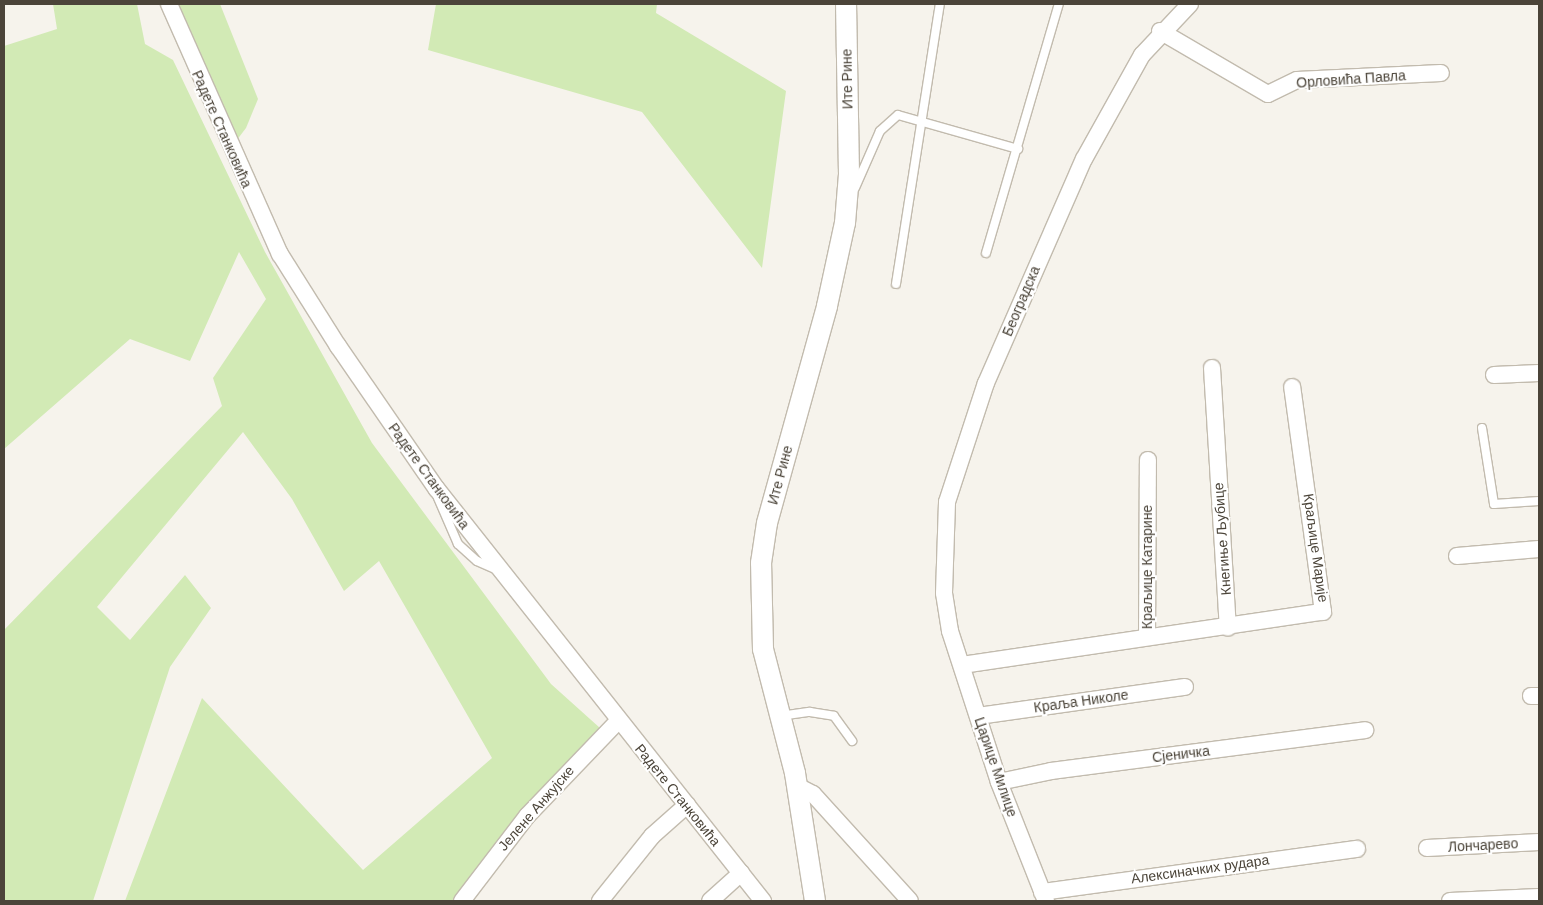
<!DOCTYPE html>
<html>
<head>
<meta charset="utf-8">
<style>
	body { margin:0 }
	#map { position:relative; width:1543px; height:905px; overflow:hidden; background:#f6f3ec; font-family:"DM Sans",sans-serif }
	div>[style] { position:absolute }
	.green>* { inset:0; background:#d2eab5 }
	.roads { filter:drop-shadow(1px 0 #c2bbae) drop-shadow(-1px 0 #c2bbae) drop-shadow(0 1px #c2bbae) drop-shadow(0 -1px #c2bbae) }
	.service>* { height:8px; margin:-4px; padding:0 4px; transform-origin:4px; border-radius:4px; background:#fff }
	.minor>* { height:16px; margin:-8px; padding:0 8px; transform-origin:8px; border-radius:8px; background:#fff }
	.tertiary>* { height:20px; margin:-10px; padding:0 10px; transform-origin:10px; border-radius:10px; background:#fff }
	span { translate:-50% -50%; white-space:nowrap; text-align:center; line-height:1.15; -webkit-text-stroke:4px #fff; paint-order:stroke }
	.street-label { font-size:14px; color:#4b4439 }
	.frame { position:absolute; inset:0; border:5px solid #4b4439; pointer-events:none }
</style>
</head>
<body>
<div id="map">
	<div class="green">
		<div style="clip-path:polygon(53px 4px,137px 4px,145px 44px,173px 60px,265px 252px,372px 443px,551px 684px,600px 728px,494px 846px,452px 901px,125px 901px,202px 698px,363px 870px,492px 758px,379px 561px,344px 591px,292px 499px,243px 432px,97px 607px,130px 640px,185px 575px,211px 608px,170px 667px,93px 901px,4px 901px,4px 630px,222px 406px,213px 378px,266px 299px,239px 252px,190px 361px,130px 339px,4px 449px,4px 46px,57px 29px)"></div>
		<div style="clip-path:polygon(170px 4px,220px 4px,258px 99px,246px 128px,230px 149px)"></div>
		<div style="clip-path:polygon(436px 4px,657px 4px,656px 13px,786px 91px,762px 268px,642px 112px,428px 50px)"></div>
	</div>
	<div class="roads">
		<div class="service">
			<div style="left:855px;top:188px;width:62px;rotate:-66.3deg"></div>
			<div style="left:880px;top:131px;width:24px;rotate:-42deg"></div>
			<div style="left:898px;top:115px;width:125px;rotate:15.8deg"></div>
			<div style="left:986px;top:253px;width:259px;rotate:-73.7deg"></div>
			<div style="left:896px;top:284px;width:283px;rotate:-81.1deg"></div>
			<div style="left:1482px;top:428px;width:77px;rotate:81deg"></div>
			<div style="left:1494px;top:504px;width:45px;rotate:-3.8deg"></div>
			<div style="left:438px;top:498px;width:50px;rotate:66.5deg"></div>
			<div style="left:458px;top:544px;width:25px;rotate:42deg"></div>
			<div style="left:477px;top:561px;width:20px;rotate:24deg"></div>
			<div style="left:780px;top:716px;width:30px;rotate:-8deg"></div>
			<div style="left:810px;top:712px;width:24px;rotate:9deg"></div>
			<div style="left:834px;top:716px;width:31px;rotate:54deg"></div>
		</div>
		<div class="minor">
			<div style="left:169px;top:4px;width:274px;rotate:66.1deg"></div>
			<div style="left:280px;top:254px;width:109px;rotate:57.8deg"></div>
			<div style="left:338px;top:346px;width:173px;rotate:55.4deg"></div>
			<div style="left:436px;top:488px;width:527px;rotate:51.63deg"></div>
			<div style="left:1160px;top:31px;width:125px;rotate:30.3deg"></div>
			<div style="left:1268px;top:94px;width:32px;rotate:-26deg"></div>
			<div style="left:1297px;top:80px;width:144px;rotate:-2.8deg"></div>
			<div style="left:1212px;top:368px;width:260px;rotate:86.5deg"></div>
			<div style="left:1494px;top:375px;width:45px;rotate:-2.5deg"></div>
			<div style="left:1457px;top:556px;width:82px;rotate:-4.9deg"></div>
			<div style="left:1147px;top:637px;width:177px;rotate:-89.7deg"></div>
			<div style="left:962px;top:665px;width:365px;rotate:-8.4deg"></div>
			<div style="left:1323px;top:612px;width:227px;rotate:-97.8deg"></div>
			<div style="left:1531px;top:696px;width:8px"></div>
			<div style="left:978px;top:716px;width:209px;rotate:-8deg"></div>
			<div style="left:999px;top:782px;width:53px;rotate:-11.9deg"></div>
			<div style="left:1051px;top:771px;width:317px;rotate:-7.4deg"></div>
			<div style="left:797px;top:786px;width:18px;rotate:27deg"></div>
			<div style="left:813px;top:794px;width:144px;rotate:47.8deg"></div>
			<div style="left:1427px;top:848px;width:112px;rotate:-3.1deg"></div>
			<div style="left:1042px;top:892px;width:318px;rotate:-7.8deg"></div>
			<div style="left:462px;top:901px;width:107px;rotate:-52.6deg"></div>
			<div style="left:527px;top:816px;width:132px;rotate:-46.2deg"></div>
			<div style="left:600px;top:901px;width:83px;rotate:-51.3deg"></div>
			<div style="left:652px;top:836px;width:47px;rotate:-41.5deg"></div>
			<div style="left:710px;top:901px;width:42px;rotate:-42.1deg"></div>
			<div style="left:1046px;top:901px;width:128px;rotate:-111.6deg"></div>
			<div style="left:999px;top:782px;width:159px;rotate:-108deg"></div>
			<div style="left:950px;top:631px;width:38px;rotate:-99deg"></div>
			<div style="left:944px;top:593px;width:91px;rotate:-88.1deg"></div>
			<div style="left:947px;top:502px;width:125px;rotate:-71.9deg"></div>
			<div style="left:986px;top:383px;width:244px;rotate:-66.4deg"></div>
			<div style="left:1084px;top:159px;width:119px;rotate:-60.9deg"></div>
			<div style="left:1142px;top:55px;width:70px;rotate:-46.7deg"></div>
			<div style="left:1450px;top:901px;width:89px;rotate:-2.6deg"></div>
		</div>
		<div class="tertiary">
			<div style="left:815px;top:901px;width:130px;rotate:-98.9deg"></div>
			<div style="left:795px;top:773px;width:128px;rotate:-104.5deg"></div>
			<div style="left:763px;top:649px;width:86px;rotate:-91.3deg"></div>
			<div style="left:761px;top:563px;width:40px;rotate:-81.5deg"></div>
			<div style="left:767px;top:523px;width:225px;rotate:-74.5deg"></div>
			<div style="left:827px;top:306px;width:85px;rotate:-77.8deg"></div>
			<div style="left:845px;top:223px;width:49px;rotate:-85.3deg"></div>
			<div style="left:849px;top:174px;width:170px;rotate:-91deg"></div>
		</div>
	</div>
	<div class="street-label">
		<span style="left:847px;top:79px;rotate:-91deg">Ите Рине</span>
		<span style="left:1351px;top:79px;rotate:-4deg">Орловића Павла</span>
		<span style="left:222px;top:129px;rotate:66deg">Радете Станковића</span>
		<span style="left:1021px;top:301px;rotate:-67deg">Београдска</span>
		<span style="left:780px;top:475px;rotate:-75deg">Ите Рине</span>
		<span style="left:429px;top:476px;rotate:54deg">Радете Станковића</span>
		<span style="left:1222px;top:539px;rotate:-94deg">Кнегиње Љубице</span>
		<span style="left:1316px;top:548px;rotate:82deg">Краљице Марије</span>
		<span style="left:1147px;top:567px;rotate:-90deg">Краљице Катарине</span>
		<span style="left:1081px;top:701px;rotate:-8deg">Краља Николе</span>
		<span style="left:1181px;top:754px;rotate:-7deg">Сјеничка</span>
		<span style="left:996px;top:767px;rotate:71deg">Царице Милице</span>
		<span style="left:678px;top:795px;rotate:51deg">Радете Станковића</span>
		<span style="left:536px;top:808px;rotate:-49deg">Јелене Анжујске</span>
		<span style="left:1483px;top:845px;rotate:-3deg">Лончарево</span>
		<span style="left:1200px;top:869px;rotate:-8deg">Алексиначких рудара</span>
	</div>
	<div class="frame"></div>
</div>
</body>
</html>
